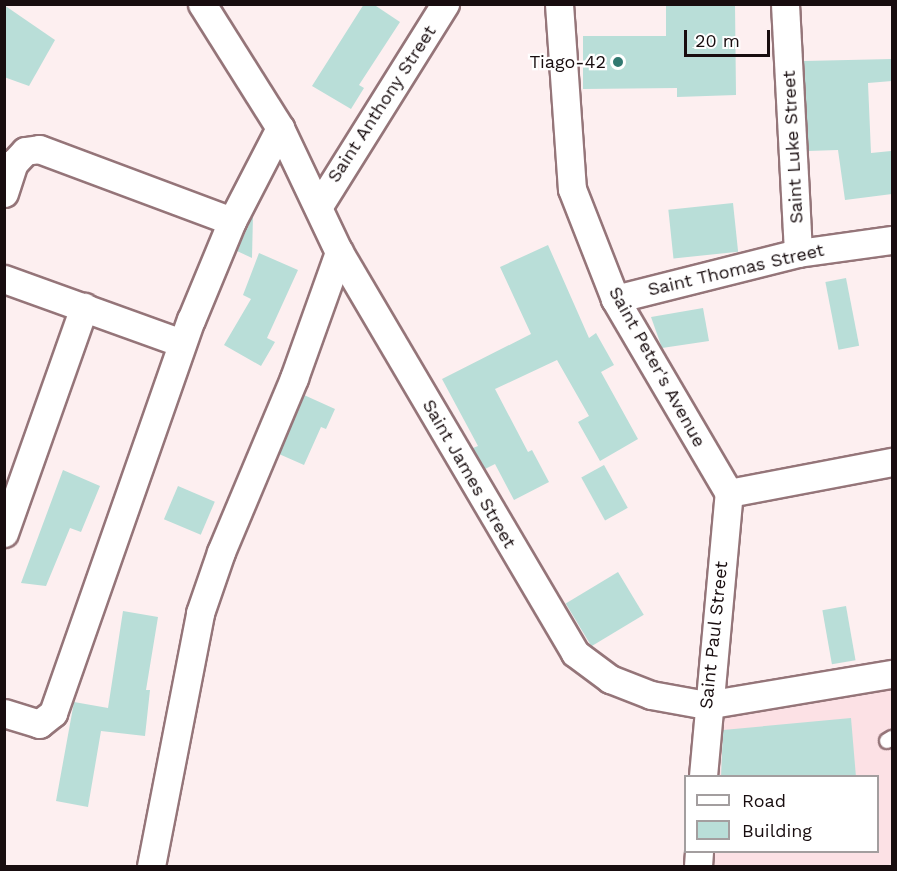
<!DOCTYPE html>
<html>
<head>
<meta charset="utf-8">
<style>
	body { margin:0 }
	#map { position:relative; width:897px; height:871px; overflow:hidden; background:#fdeff0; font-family:"Work Sans",sans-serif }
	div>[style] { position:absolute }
	.built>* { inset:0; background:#fce1e5 }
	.building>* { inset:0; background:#b9ded8; transform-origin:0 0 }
	.roads { filter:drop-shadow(2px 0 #957579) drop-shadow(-2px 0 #957579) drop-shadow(0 2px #957579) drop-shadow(0 -2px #957579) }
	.service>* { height:14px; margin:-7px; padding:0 7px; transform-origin:7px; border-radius:7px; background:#fff }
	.minor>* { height:27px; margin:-13.5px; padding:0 13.5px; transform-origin:13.5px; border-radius:13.5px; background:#fff }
	.dots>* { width:16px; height:16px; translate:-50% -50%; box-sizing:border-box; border:3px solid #fff; border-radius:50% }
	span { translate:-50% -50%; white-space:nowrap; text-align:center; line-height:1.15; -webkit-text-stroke:4.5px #fff; paint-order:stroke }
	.poi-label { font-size:18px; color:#180d0f }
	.right { translate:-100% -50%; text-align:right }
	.street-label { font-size:18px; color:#180d0f }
	.frame { position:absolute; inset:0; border:6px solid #180d0f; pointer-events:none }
	.legend { position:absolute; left:684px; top:775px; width:195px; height:78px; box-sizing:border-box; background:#fff; border:2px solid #a39e9f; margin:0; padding:8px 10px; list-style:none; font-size:18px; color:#180d0f }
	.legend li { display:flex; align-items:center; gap:12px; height:30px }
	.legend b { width:30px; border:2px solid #a39e9f }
	.scale { position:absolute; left:684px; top:30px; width:86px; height:27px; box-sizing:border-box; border:3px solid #180d0f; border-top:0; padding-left:8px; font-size:18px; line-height:21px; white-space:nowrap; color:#180d0f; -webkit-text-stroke:4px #fff; paint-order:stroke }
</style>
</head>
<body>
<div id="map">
	<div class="built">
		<div style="clip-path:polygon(892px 689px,892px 862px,888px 866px,709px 866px,709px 852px,878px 852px,878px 776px,711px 776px,713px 710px)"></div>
	</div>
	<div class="building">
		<div style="clip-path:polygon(364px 4px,373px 4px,400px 22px,359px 85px,364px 88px,351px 109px,312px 86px)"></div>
		<div style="clip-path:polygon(666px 4px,735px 4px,736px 95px,677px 97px,677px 88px,583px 89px,583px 36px,666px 36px)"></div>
		<div style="clip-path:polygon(4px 5px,55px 40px,29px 86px,4px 77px)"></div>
		<div style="clip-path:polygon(892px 59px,892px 81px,868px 83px,871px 153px,891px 151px,892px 194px,845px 200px,838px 150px,808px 151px,804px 61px)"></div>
		<div style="left:733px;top:203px;width:49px;height:65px;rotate:84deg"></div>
		<div style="clip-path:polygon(253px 215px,252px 258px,237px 251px)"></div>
		<div style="clip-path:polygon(548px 245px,589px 338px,596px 333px,614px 365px,601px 372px,638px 439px,600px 461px,578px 422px,589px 416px,557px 360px,495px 389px,528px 452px,532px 450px,549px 482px,514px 500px,495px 464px,485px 469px,473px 448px,478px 446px,442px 379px,531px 334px,500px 267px)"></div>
		<div style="clip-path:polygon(259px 253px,298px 270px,267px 338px,275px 342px,261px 366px,224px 345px,251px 299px,243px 295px)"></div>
		<div style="left:846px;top:278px;width:69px;height:21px;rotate:79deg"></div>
		<div style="clip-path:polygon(703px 308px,709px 341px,662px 348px,651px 317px)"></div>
		<div style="clip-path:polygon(304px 395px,335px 409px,326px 429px,321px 427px,304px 465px,279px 454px)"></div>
		<div style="left:604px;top:465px;width:49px;height:26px;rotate:61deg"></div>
		<div style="clip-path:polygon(63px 470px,100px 486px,81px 532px,70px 528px,46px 586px,21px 583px)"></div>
		<div style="left:178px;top:486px;width:40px;height:36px;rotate:23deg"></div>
		<div style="left:618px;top:572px;width:50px;height:61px;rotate:59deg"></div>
		<div style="left:846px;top:606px;width:55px;height:24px;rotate:80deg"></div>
		<div style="clip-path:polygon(123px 611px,158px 617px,146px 690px,150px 690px,145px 736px,101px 731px,88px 807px,56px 801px,74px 702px,108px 708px)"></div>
		<div style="clip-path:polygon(851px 718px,856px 777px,721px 777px,723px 730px)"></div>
	</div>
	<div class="roads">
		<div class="service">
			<div style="left:887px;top:741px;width:6px;rotate:-31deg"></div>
		</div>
		<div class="minor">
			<div style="left:202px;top:4px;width:146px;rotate:57.8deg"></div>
			<div style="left:280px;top:128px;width:137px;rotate:64.6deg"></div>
			<div style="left:339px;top:252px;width:465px;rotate:59.5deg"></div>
			<div style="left:575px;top:653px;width:44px;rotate:36.6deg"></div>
			<div style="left:610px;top:679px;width:44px;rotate:21.3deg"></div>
			<div style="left:651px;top:695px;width:56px;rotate:10.3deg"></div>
			<div style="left:706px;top:705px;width:189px;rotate:-9.5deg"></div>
			<div style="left:559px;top:4px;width:185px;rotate:86deg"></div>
			<div style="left:572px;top:189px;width:118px;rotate:68.6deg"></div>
			<div style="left:615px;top:299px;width:225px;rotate:59.6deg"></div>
			<div style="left:785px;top:4px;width:249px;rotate:87deg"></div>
			<div style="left:4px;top:193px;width:32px;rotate:-72deg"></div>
			<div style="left:14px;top:163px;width:16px;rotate:-47deg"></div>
			<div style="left:25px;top:151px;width:14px;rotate:-8deg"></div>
			<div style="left:39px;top:149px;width:206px;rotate:20.5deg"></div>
			<div style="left:320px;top:204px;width:236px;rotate:-58deg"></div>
			<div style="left:4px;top:279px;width:189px;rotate:19.8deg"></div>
			<div style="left:615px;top:299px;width:189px;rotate:-14.1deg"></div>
			<div style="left:798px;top:253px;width:95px;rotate:-7.9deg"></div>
			<div style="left:729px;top:493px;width:166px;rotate:-10.8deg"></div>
			<div style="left:4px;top:533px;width:240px;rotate:-70.5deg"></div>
			<div style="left:4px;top:713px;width:37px;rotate:17deg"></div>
			<div style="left:39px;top:724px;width:18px;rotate:-38deg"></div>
			<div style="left:53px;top:713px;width:417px;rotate:-70.7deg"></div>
			<div style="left:191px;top:320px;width:107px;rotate:-67.5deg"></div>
			<div style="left:232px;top:221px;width:105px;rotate:-62.7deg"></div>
			<div style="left:703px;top:776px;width:284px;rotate:-84.8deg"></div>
			<div style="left:151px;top:866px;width:258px;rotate:-79deg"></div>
			<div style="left:200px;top:613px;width:65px;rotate:-71deg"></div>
			<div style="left:221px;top:552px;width:189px;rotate:-67.2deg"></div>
			<div style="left:294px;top:378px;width:134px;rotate:-70.3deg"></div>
			<div style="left:698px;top:866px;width:14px;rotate:-86deg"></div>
		</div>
	</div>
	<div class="dots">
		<div style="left:618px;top:62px;background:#317870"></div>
	</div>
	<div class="poi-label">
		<span class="right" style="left:606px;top:62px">Tiago-42</span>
	</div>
	<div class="street-label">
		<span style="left:382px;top:104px;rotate:-57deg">Saint Anthony Street</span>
		<span style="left:793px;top:147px;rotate:-93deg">Saint Luke Street</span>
		<span style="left:736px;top:270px;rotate:-13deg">Saint Thomas Street</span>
		<span style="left:657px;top:367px;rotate:61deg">Saint Peter's Avenue</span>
		<span style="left:469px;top:474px;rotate:60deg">Saint James Street</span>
		<span style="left:714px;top:635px;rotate:-84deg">Saint Paul Street</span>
	</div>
	<div class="frame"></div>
	<ul class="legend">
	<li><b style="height:8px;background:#fff"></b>Road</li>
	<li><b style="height:16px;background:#b9ded8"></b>Building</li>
	</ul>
	<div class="scale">20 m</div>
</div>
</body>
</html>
